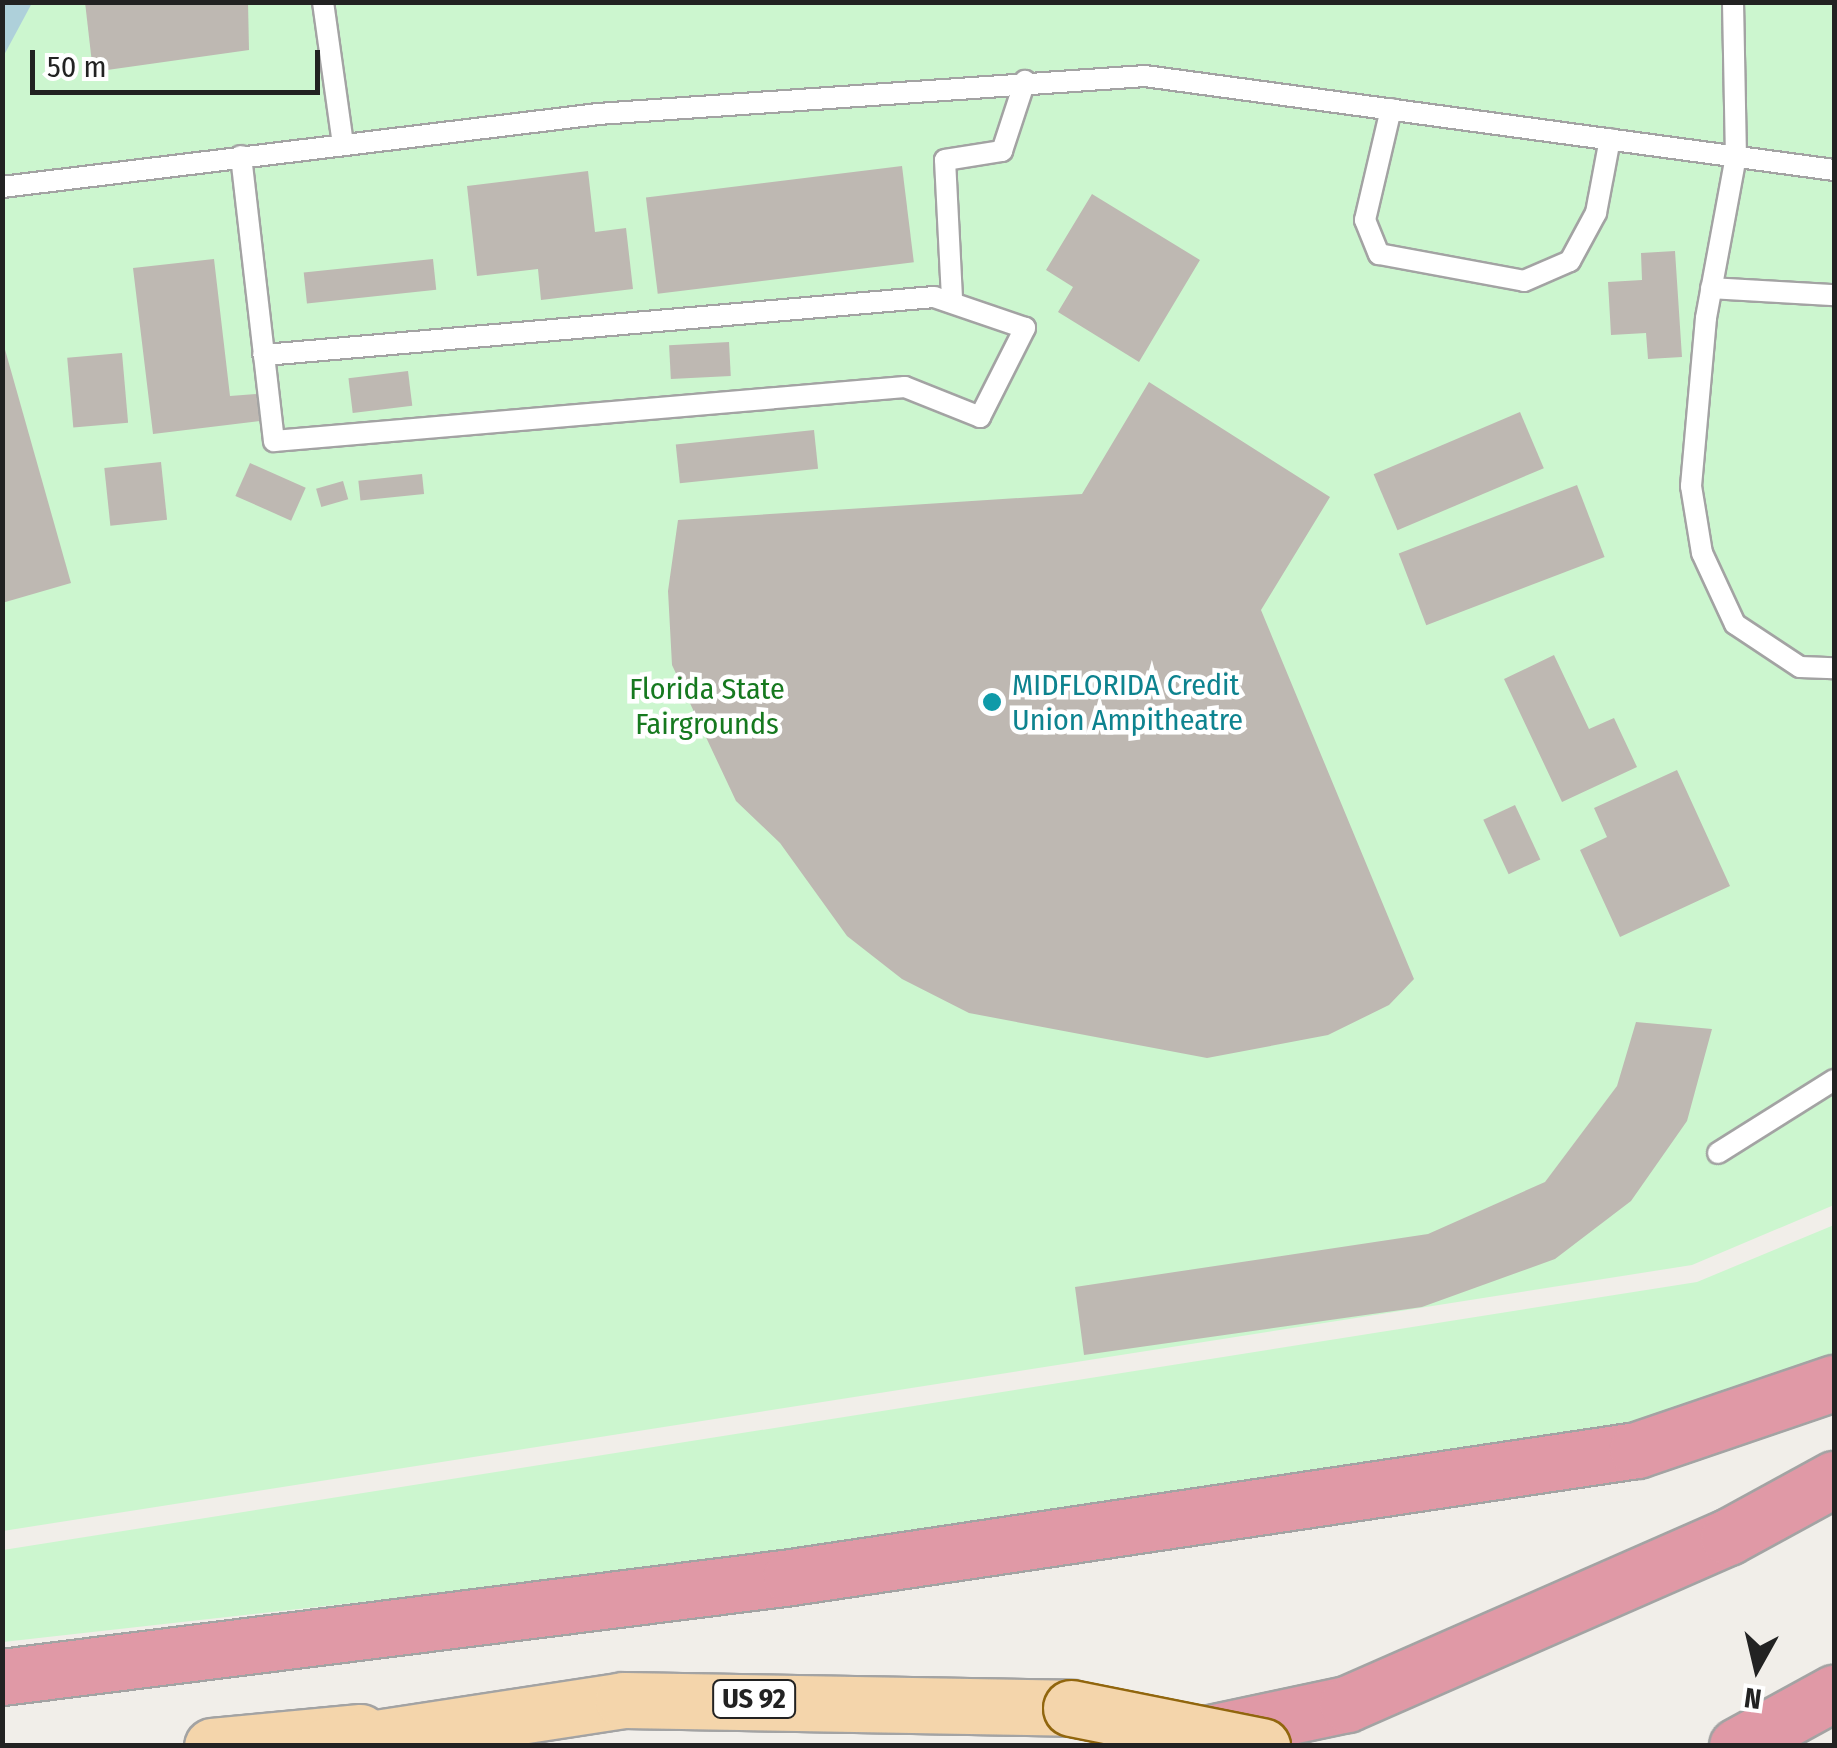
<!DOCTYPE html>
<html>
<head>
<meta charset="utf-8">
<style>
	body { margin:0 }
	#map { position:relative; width:1837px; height:1748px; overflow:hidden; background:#f1eee9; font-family:"Fira Sans Condensed",sans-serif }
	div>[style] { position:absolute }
	.park>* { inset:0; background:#ccf6cf }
	.water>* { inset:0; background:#aed0da }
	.building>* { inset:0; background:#beb8b2; transform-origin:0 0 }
	.roads { filter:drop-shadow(2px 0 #a3a3a3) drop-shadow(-2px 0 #a3a3a3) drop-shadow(0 2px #a3a3a3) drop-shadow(0 -2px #a3a3a3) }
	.lane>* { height:20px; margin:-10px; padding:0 10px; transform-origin:10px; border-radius:10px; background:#fff }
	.primary>* { height:55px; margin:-27.5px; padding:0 27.5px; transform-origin:27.5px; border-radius:27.5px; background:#f4d5ab }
	.highway>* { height:55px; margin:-27.5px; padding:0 27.5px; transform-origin:27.5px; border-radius:27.5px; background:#e099a6 }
	.bridges { filter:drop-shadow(2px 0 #91660e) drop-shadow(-2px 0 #91660e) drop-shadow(0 2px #91660e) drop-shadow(0 -2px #91660e) }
	.primary-bridge>* { height:55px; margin:-27.5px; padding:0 27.5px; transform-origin:27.5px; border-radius:27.5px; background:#f4d5ab }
	.dots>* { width:28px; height:28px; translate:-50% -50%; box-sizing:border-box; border:5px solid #fff; border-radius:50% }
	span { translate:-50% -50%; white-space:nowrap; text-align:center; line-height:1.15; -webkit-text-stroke:9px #fff; paint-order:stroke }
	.shield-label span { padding:2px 8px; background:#fff; border:2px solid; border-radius:8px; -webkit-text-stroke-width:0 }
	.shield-label { font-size:28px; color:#222; font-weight:700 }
	.culture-label { font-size:30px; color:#0d838f }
	.left { translate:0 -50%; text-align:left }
	.park-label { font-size:30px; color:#16791f }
	.frame { position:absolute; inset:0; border:5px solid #222; pointer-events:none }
	.north { position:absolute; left:1707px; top:1618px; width:100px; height:100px; -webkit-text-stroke:8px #fff; paint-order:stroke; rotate:188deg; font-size:28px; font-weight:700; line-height:40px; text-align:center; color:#222 }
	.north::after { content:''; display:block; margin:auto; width:35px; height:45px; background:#222; clip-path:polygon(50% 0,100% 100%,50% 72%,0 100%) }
	.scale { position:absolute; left:30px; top:50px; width:290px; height:45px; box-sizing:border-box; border:5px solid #222; border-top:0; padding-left:12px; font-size:30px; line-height:35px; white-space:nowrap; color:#222; -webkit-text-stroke:8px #fff; paint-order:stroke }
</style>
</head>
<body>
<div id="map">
	<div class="park">
		<div style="clip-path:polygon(3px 3px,1834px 3px,1834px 1205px,1692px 1265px,3px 1531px)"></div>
		<div style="clip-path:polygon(1834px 1225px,1834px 1359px,1633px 1428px,790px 1554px,3px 1642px,3px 1550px,1697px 1282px)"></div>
	</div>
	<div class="water">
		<div style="clip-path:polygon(3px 2px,32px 3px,3px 57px,2px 3px)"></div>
	</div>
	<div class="building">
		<div style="clip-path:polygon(85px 2px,248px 2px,249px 50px,93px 72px)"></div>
		<div style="left:902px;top:166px;width:97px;height:258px;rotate:83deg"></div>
		<div style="clip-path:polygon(588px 171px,595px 232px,626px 228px,633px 289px,541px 300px,538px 269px,477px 276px,467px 186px)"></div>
		<div style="clip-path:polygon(1092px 194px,1200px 260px,1139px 362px,1058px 312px,1073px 287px,1046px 270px)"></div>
		<div style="clip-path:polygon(1675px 251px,1682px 357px,1648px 359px,1646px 333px,1611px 335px,1608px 282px,1642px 280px,1641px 253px)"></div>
		<div style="clip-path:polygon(214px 259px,230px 396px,257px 394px,260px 421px,153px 434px,133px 268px)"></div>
		<div style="left:433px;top:259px;width:31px;height:130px;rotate:84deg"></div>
		<div style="left:729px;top:342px;width:34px;height:60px;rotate:87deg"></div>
		<div style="clip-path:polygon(4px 346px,71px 583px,2px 603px,2px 347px)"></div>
		<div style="left:122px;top:353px;width:70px;height:55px;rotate:85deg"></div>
		<div style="left:408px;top:371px;width:35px;height:60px;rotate:83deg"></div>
		<div style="clip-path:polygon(1149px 382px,1330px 497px,1261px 610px,1414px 979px,1389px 1005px,1328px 1035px,1207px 1058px,969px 1013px,902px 979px,847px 936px,780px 843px,736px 801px,672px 665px,668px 591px,678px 520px,1082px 494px)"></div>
		<div style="left:1520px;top:412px;width:61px;height:159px;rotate:67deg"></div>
		<div style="left:814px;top:430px;width:39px;height:139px;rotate:84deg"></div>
		<div style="left:161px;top:462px;width:58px;height:57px;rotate:84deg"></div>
		<div style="left:250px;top:463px;width:61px;height:36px;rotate:24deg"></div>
		<div style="left:422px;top:474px;width:20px;height:64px;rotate:84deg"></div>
		<div style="left:343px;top:481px;width:19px;height:28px;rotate:74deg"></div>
		<div style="left:1577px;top:485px;width:77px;height:191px;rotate:69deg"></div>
		<div style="clip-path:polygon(1554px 655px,1589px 729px,1614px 718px,1637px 767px,1562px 802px,1504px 679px)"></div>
		<div style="clip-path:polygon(1677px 770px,1730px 886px,1620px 937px,1580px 850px,1607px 837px,1594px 808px)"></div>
		<div style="left:1515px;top:805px;width:60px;height:35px;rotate:65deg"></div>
		<div style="clip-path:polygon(1636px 1022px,1712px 1029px,1687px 1121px,1631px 1201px,1555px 1259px,1422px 1307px,1084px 1355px,1075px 1287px,1428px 1234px,1545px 1182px,1617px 1086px)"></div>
	</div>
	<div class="roads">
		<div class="lane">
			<div style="left:323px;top:2px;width:143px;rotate:82deg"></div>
			<div style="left:1733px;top:2px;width:154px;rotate:88.9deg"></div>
			<div style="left:1736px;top:156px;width:165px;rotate:100.5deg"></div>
			<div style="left:1706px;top:318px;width:169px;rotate:95.1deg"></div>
			<div style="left:1691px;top:486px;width:68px;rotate:80.7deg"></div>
			<div style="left:1702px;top:553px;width:78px;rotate:65.1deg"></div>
			<div style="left:1735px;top:624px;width:78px;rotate:33.5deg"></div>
			<div style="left:1800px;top:667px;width:34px;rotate:2deg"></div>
			<div style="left:1391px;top:109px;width:114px;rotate:103.2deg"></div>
			<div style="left:1365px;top:220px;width:37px;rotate:68deg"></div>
			<div style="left:1379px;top:254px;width:147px;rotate:10.5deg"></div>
			<div style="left:1524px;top:281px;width:50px;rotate:-23.5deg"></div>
			<div style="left:1570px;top:261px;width:55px;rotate:-61.6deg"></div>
			<div style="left:1596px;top:213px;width:75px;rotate:-79.3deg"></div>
			<div style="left:241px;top:156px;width:287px;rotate:83.4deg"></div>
			<div style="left:274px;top:441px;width:633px;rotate:-4.89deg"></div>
			<div style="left:905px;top:387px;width:81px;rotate:21.8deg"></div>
			<div style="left:980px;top:417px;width:100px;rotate:-63.2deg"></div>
			<div style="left:1025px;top:328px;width:96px;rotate:-161.2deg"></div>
			<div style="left:934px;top:297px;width:673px;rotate:175.05deg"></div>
			<div style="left:2px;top:187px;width:600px;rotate:-6.98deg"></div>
			<div style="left:598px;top:114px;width:548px;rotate:-3.97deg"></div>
			<div style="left:1145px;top:76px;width:695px;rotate:7.77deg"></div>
			<div style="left:1711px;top:288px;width:123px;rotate:3.3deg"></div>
			<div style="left:952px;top:298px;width:138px;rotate:-92.9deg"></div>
			<div style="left:945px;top:160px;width:58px;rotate:-9deg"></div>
			<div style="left:1002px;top:151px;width:74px;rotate:-71.8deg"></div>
			<div style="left:1718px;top:1153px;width:137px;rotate:-32.2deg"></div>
		</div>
		<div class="primary">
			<div style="left:212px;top:1746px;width:149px;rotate:-5.4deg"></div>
			<div style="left:324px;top:1746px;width:303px;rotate:-8.7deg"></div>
			<div style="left:623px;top:1700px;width:448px;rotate:1deg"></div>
		</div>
		<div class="highway">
			<div style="left:2px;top:1677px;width:795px;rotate:-7.22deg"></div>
			<div style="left:791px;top:1577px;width:855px;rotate:-8.54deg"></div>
			<div style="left:1637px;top:1450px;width:208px;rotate:-18.8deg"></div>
			<div style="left:1196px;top:1736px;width:154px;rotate:-12deg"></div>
			<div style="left:1347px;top:1704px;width:416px;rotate:-23.7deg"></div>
			<div style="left:1728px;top:1537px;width:121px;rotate:-28.7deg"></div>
			<div style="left:1737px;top:1746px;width:111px;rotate:-28.7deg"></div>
		</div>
	</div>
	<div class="bridges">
		<div class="primary-bridge">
			<div style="left:1071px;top:1708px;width:195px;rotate:11.3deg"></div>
		</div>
	</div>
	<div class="dots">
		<div style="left:992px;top:702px;background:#0f9aa8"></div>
	</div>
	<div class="shield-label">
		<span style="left:754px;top:1699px">US 92</span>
	</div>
	<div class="culture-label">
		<span class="left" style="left:1012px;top:702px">MIDFLORIDA Credit<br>Union Ampitheatre</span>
	</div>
	<div class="park-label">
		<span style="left:707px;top:706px">Florida State<br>Fairgrounds</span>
	</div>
	<div class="frame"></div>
	<div class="north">N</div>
	<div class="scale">50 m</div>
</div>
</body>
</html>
